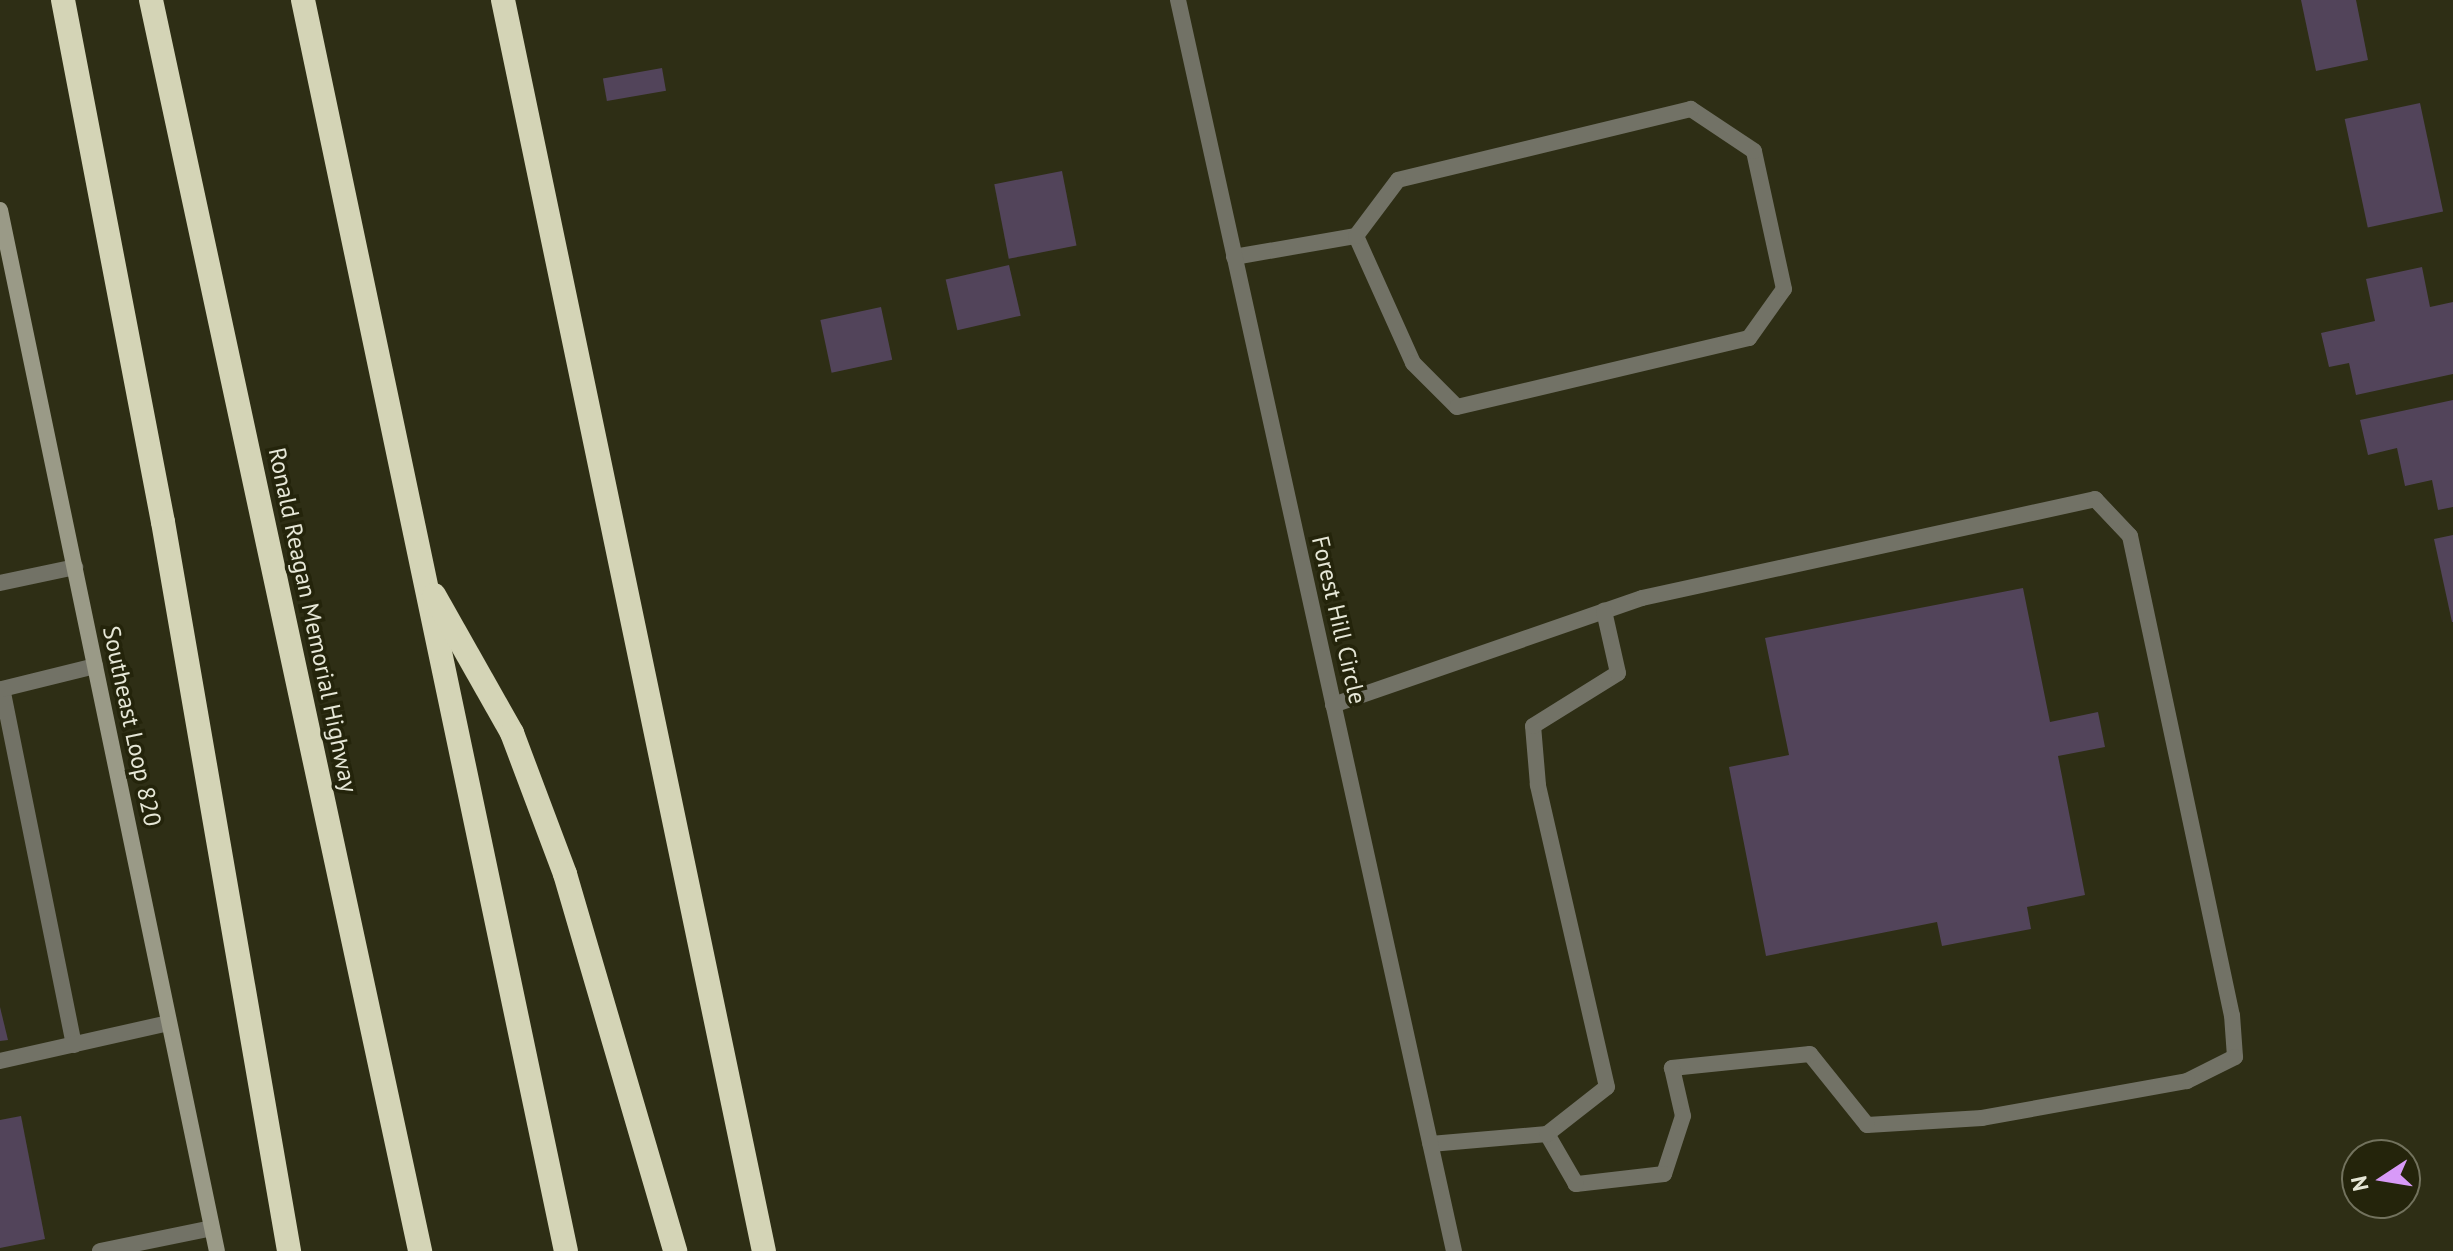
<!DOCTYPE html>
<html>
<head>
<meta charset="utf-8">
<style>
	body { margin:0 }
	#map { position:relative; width:2453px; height:1251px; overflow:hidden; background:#2e2e15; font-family:"PT Sans",sans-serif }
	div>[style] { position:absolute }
	.building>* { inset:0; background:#52445a; transform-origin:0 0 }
	.service>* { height:16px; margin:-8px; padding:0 8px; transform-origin:8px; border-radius:8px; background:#727266 }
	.minor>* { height:16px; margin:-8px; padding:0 8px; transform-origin:8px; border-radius:8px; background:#727266 }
	.tertiary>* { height:16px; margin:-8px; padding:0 8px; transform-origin:8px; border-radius:8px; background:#727266 }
	.secondary>* { height:16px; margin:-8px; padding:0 8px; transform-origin:8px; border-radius:8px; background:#9a9a87 }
	.motorway>* { height:24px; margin:-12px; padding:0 12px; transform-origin:12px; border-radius:12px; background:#d4d4b6 }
	span { translate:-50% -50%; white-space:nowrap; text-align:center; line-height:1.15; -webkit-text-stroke:7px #24240b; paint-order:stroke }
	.street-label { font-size:24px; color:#e6e7d7 }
	.north { position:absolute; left:2341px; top:1139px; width:80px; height:80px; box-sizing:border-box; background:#24240b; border:2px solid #72725d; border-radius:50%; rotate:258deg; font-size:22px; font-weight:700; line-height:32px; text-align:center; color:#e6e7d7 }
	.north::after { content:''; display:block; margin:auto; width:28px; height:36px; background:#d89af8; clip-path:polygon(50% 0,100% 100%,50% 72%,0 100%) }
</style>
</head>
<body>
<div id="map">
	<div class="building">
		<div style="clip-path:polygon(2301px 0,2356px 0,2368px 60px,2316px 71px)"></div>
		<div style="left:662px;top:68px;width:23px;height:60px;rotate:80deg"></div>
		<div style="left:2420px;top:103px;width:111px;height:77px;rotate:78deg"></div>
		<div style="left:1062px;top:171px;width:76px;height:69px;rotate:79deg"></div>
		<div style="left:1009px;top:265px;width:52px;height:65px;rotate:77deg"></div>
		<div style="clip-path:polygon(2422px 267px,2430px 307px,2453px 302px,2453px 374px,2356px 395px,2349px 363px,2329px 367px,2321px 333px,2375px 321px,2366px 279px)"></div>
		<div style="left:881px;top:307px;width:54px;height:62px;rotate:78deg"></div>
		<div style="clip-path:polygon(2453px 400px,2453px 507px,2438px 510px,2432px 480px,2405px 486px,2397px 448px,2368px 455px,2360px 420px)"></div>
		<div style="clip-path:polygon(2453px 535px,2453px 622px,2452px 622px,2434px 539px)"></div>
		<div style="clip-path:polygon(2023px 588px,2050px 722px,2098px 712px,2105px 747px,2058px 756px,2085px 895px,2027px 907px,2031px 929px,1942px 946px,1937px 922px,1766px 956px,1729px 767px,1789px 755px,1765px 638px)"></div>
		<div style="clip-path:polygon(0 1007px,8px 1040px,0 1041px)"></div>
		<div style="clip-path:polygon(21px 1116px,45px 1239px,0 1248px,0 1120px)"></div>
	</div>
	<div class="service">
		<div style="left:1234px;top:257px;width:124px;rotate:-9.8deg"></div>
		<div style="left:1356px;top:236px;width:139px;rotate:65.8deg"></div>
		<div style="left:1413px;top:363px;width:62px;rotate:45deg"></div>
		<div style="left:1457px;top:407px;width:300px;rotate:-13.3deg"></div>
		<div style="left:1749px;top:338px;width:60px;rotate:-54.5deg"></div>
		<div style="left:1784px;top:289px;width:141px;rotate:-102.3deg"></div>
		<div style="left:1754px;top:151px;width:76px;rotate:-146.3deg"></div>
		<div style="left:1691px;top:109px;width:301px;rotate:166.4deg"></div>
		<div style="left:1398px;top:180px;width:70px;rotate:126.9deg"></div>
		<div style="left:1333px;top:705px;width:327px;rotate:-19.1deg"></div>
		<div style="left:1642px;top:598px;width:464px;rotate:-12.3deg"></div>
		<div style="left:2095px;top:499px;width:51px;rotate:46.6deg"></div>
		<div style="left:2130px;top:536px;width:490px;rotate:78deg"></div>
		<div style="left:2232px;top:1015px;width:42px;rotate:85.9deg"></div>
		<div style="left:2235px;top:1057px;width:54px;rotate:153.4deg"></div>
		<div style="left:2187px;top:1081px;width:208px;rotate:169.8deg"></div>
		<div style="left:1982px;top:1118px;width:115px;rotate:176.5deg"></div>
		<div style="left:1867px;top:1125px;width:91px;rotate:-128.8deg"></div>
		<div style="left:1810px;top:1054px;width:139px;rotate:174.2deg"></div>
		<div style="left:1672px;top:1068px;width:49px;rotate:77.1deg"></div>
		<div style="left:1683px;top:1116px;width:61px;rotate:108.1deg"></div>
		<div style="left:1664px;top:1174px;width:89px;rotate:173.5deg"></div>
		<div style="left:1576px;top:1184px;width:58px;rotate:-120.1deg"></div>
		<div style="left:1547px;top:1134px;width:117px;rotate:175.1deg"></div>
		<div style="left:74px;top:1045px;width:363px;rotate:-101.4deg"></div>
		<div style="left:2px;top:689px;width:96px;rotate:-13.9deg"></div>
		<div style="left:0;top:1061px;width:172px;rotate:-12.7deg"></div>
		<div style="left:1547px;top:1134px;width:76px;rotate:-38.1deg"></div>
		<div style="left:1607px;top:1087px;width:310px;rotate:-102.9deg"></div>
		<div style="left:1538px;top:785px;width:59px;rotate:-94.8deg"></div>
		<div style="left:1533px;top:726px;width:100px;rotate:-31.9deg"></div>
		<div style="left:1618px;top:673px;width:64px;rotate:-102.7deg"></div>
		<div style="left:100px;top:1251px;width:114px;rotate:-11.6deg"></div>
	</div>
	<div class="minor">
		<div style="left:0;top:583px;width:77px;rotate:-12deg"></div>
	</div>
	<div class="tertiary">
		<div style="left:1178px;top:0;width:1281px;rotate:77.56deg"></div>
	</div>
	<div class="secondary">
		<div style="left:0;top:210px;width:1063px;rotate:78.23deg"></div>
	</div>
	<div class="motorway">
		<div style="left:63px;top:0;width:531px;rotate:79.16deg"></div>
		<div style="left:163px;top:522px;width:740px;rotate:80.19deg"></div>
		<div style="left:151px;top:0;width:1280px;rotate:77.86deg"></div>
		<div style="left:303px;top:0;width:1278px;rotate:78.13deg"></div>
		<div style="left:503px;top:0;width:1278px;rotate:78.22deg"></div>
		<div style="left:434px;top:595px;width:159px;rotate:60.5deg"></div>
		<div style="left:512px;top:733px;width:151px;rotate:69.4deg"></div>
		<div style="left:565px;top:874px;width:393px;rotate:73.7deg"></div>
	</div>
	<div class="street-label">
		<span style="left:313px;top:620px;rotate:78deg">Ronald Reagan Memorial Highway</span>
		<span style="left:1339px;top:620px;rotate:77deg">Forest Hill Circle</span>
		<span style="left:132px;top:726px;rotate:78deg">Southeast Loop 820</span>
	</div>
	<div class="north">N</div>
</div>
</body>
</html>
